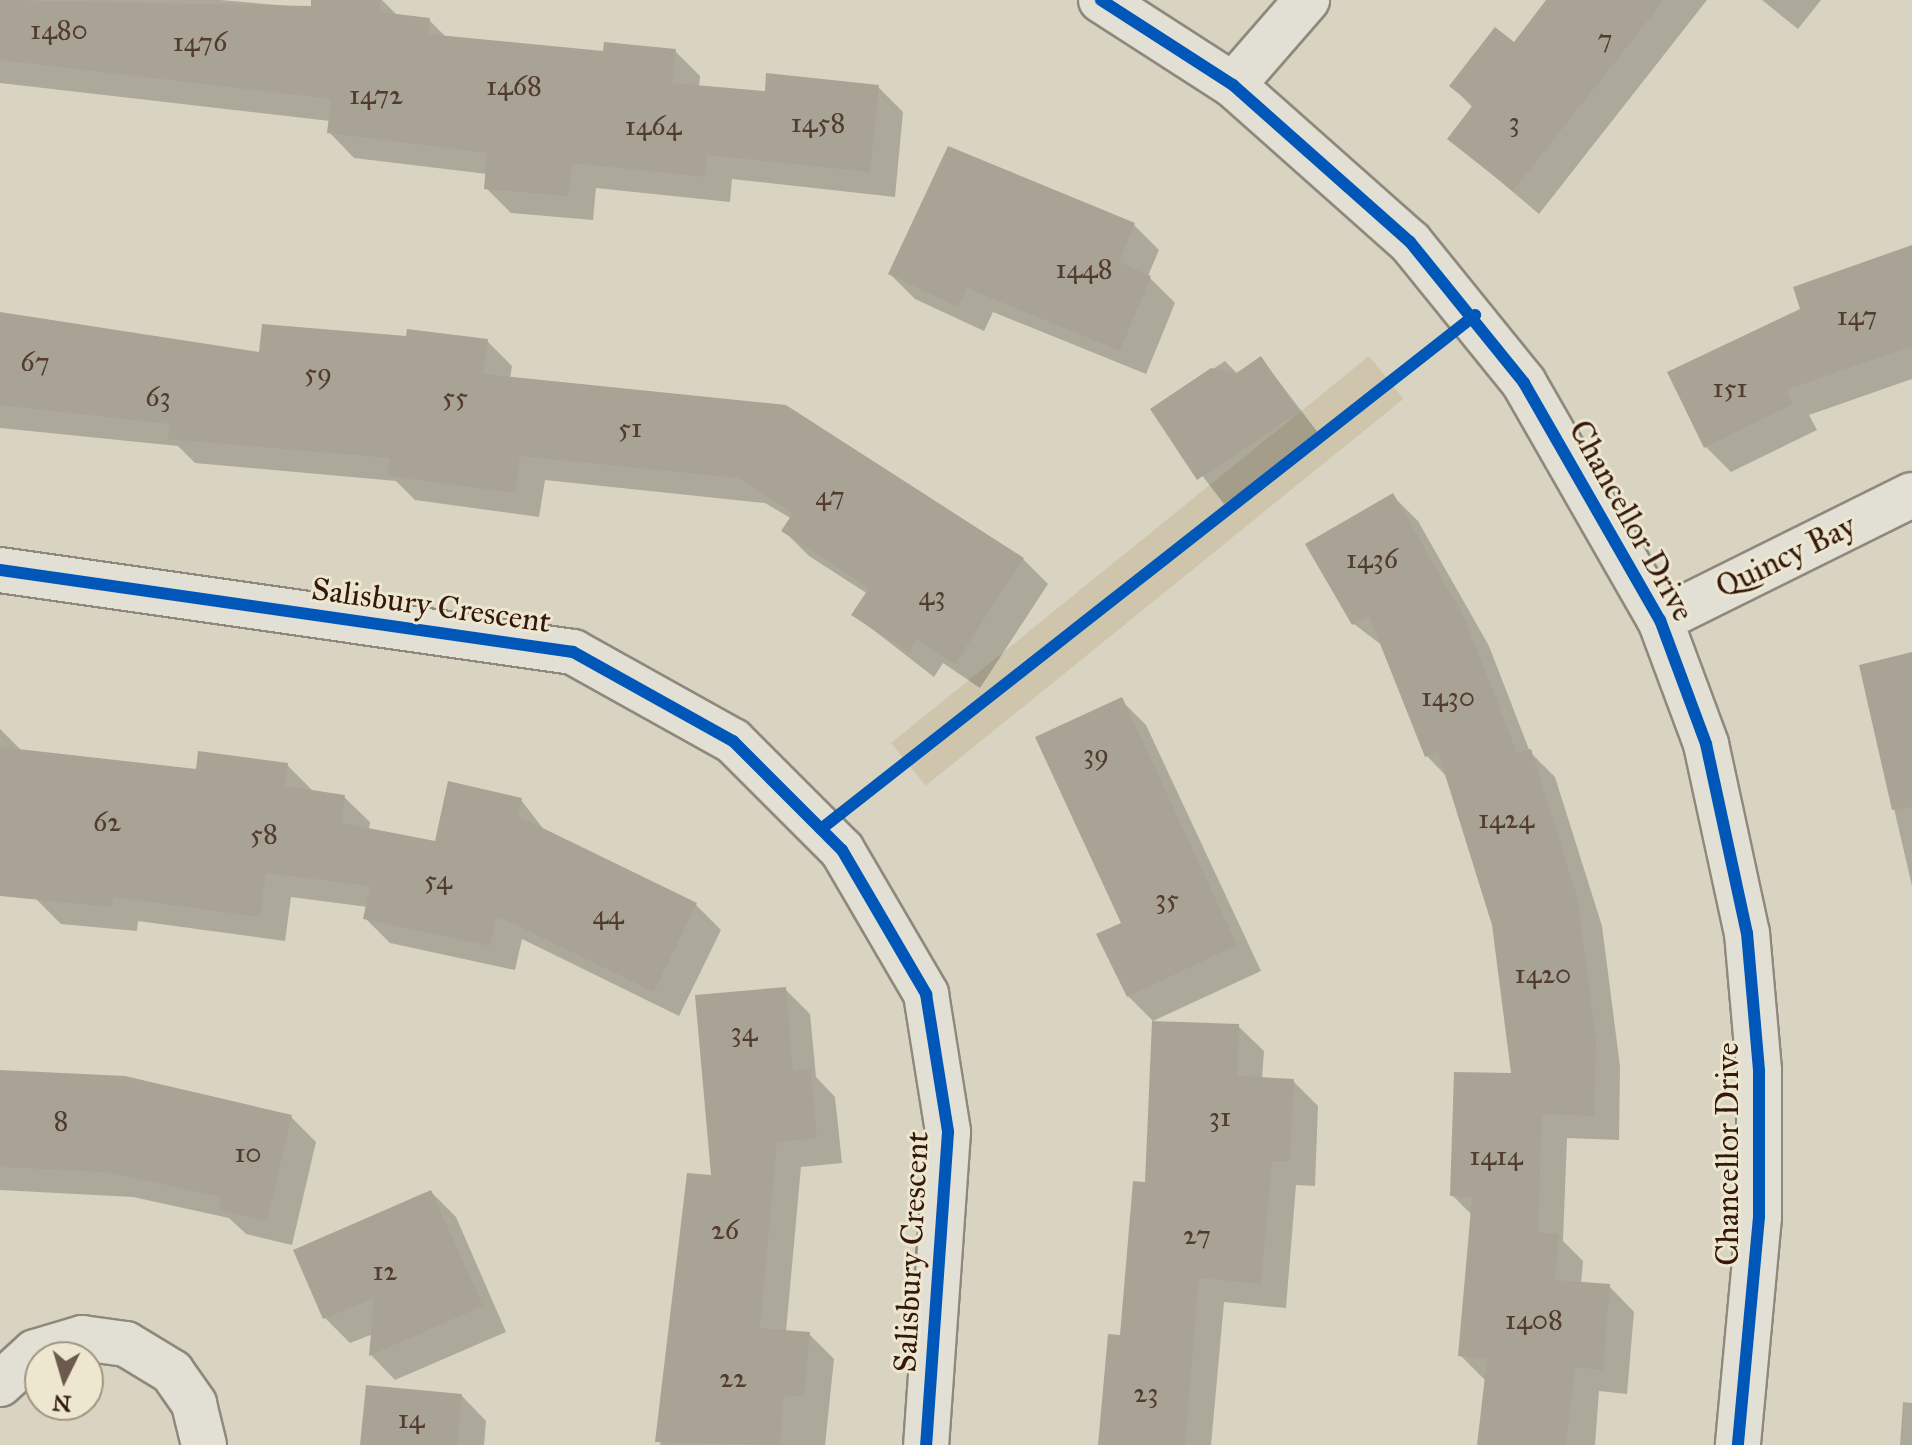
<!DOCTYPE html>
<html>
<head>
<meta charset="utf-8">
<style>
	body { margin:0 }
	#map { position:relative; width:1912px; height:1445px; overflow:hidden; background:#d9d4c1; font-family:"IM FELL Great Primer",serif }
	div>[style] { position:absolute }
	.green>* { inset:0; background:#cec5ac; transform-origin:0 0 }
	.shadow>* { inset:0; background:#0003 }
	.building>* { inset:0; background:#a9a396 }
	.roads { filter:drop-shadow(2px 0 #8f897d) drop-shadow(-2px 0 #8f897d) drop-shadow(0 2px #8f897d) drop-shadow(0 -2px #8f897d) }
	.minor>* { height:44px; margin:-22px; padding:0 22px; transform-origin:22px; border-radius:22px; background:#e2dfd5 }
	.tertiary>* { height:44px; margin:-22px; padding:0 22px; transform-origin:22px; border-radius:22px; background:#e2dfd5 }
	.cycleway>* { height:12px; margin:-6px; padding:0 6px; transform-origin:6px; border-radius:6px; background:#0057b8 }
	span { translate:-50% -50%; white-space:nowrap; text-align:center; line-height:1.15; -webkit-text-stroke:6px #ede7d0; paint-order:stroke }
	.number-label { font-size:28px; color:#523b2f }
	.number-label span { -webkit-text-stroke-width:0 }
	.street-label { font-size:32px; color:#35180d }
	.north { position:absolute; left:24px; top:1341px; width:80px; height:80px; box-sizing:border-box; background:#ede7d0; border:2px solid #a39482; border-radius:50%; rotate:185deg; font-size:22px; font-weight:700; line-height:32px; text-align:center; color:#35180d }
	.north::after { content:''; display:block; margin:auto; width:28px; height:36px; background:#6e5a4c; clip-path:polygon(50% 0,100% 100%,50% 72%,0 100%) }
</style>
</head>
<body>
<div id="map">
	<div class="green">
		<div style="left:1369px;top:356px;width:55px;height:615px;rotate:51deg"></div>
	</div>
	<div class="shadow">
		<div style="clip-path:polygon(0 0,220px 0,313px 8px,313px 0,382px 0,398px 16px,429px 20px,447px 38px,605px 53px,675px 51px,700px 76px,699px 87px,766px 93px,878px 87px,903px 112px,895px 197px,732px 179px,730px 202px,596px 188px,593px 220px,511px 213px,486px 188px,487px 174px,354px 158px,329px 132px,330px 121px,0 83px)"></div>
		<div style="clip-path:polygon(1548px 0,1707px 0,1539px 214px,1450px 139px,1473px 108px,1452px 86px,1515px 45px)"></div>
		<div style="clip-path:polygon(1762px 0,1821px 0,1798px 29px)"></div>
		<div style="clip-path:polygon(1134px 225px,1159px 250px,1148px 276px,1175px 303px,1146px 374px,993px 312px,984px 331px,915px 299px,890px 274px)"></div>
		<div style="clip-path:polygon(1912px 257px,1912px 379px,1809px 415px,1817px 430px,1731px 472px,1705px 446px,1803px 310px)"></div>
		<div style="clip-path:polygon(0 314px,261px 354px,408px 338px,487px 341px,512px 366px,510px 379px,1023px 559px,1048px 584px,980px 688px,943px 663px,934px 677px,854px 615px,868px 594px,809px 556px,784px 531px,792px 519px,765px 503px,545px 480px,539px 517px,415px 500px,396px 481px,195px 463px,178px 446px,0 428px)"></div>
		<div style="clip-path:polygon(1261px 358px,1322px 438px,1224px 504px,1152px 410px,1225px 361px,1238px 374px)"></div>
		<div style="clip-path:polygon(1393px 496px,1418px 521px,1489px 646px,1530px 752px,1555px 777px,1602px 926px,1620px 1066px,1619px 1140px,1567px 1138px,1563px 1241px,1583px 1261px,1581px 1284px,1609px 1286px,1634px 1312px,1627px 1394px,1599px 1391px,1595px 1445px,1480px 1445px,1485px 1380px,1460px 1355px,1472px 1215px,1452px 1195px,1513px 1075px,1494px 924px,1448px 778px,1427px 756px,1384px 647px,1354px 624px,1308px 544px)"></div>
		<div style="clip-path:polygon(1912px 654px,1912px 886px,1861px 666px)"></div>
		<div style="clip-path:polygon(1121px 700px,1146px 725px,1261px 971px,1153px 1021px,1128px 996px)"></div>
		<div style="clip-path:polygon(0 729px,23px 752px,198px 771px,287px 765px,312px 790px,344px 797px,370px 822px,369px 830px,437px 844px,521px 800px,545px 831px,696px 905px,721px 930px,679px 1016px,522px 939px,515px 970px,390px 943px,365px 918px,368px 907px,291px 897px,285px 941px,138px 921px,137px 931px,61px 924px,36px 899px,0 886px)"></div>
		<div style="clip-path:polygon(785px 989px,810px 1014px,816px 1077px,835px 1097px,842px 1163px,801px 1167px,786px 1332px,809px 1334px,834px 1359px,825px 1445px,660px 1445px,713px 1178px)"></div>
		<div style="clip-path:polygon(1238px 1026px,1264px 1051px,1262px 1079px,1293px 1081px,1318px 1106px,1315px 1186px,1296px 1185px,1286px 1308px,1224px 1302px,1211px 1445px,1100px 1445px,1147px 1185px)"></div>
		<div style="clip-path:polygon(0 1072px,291px 1117px,316px 1142px,292px 1245px,246px 1234px,229px 1218px,133px 1197px,0 1190px)"></div>
		<div style="clip-path:polygon(431px 1192px,456px 1217px,506px 1332px,395px 1380px,371px 1355px,373px 1334px,350px 1343px,325px 1318px)"></div>
		<div style="clip-path:polygon(461px 1395px,486px 1421px,484px 1445px,362px 1445px)"></div>
		<div style="clip-path:polygon(1903px 1402px,1912px 1403px,1912px 1445px,1900px 1445px)"></div>
	</div>
	<div class="building">
		<div style="clip-path:polygon(0 0,311px 6px,311px 0,381px 0,380px 12px,430px 18px,428px 34px,603px 51px,604px 42px,676px 49px,672px 83px,765px 91px,766px 73px,879px 85px,870px 172px,707px 155px,705px 177px,572px 163px,568px 196px,484px 189px,487px 153px,327px 133px,331px 99px,0 60px)"></div>
		<div style="clip-path:polygon(1546px 0,1664px 0,1513px 191px,1447px 139px,1473px 105px,1449px 86px,1495px 27px,1514px 42px)"></div>
		<div style="clip-path:polygon(948px 146px,1135px 223px,1119px 262px,1151px 276px,1120px 351px,967px 288px,958px 307px,888px 274px)"></div>
		<div style="clip-path:polygon(1912px 245px,1912px 346px,1786px 390px,1793px 404px,1704px 448px,1667px 372px,1800px 309px,1793px 287px)"></div>
		<div style="clip-path:polygon(0 312px,259px 352px,262px 324px,406px 336px,407px 329px,488px 339px,483px 374px,786px 405px,1024px 558px,955px 664px,917px 639px,909px 653px,851px 615px,869px 588px,781px 531px,793px 513px,738px 478px,520px 456px,515px 493px,387px 476px,390px 458px,167px 439px,170px 424px,0 405px)"></div>
		<div style="clip-path:polygon(1261px 356px,1299px 412px,1197px 480px,1150px 409px,1211px 368px,1235px 374px)"></div>
		<div style="clip-path:polygon(1393px 493px,1465px 619px,1517px 753px,1531px 749px,1578px 900px,1596px 1040px,1594px 1116px,1542px 1114px,1538px 1232px,1559px 1234px,1555px 1280px,1610px 1284px,1603px 1370px,1575px 1367px,1566px 1445px,1477px 1445px,1487px 1359px,1458px 1356px,1472px 1197px,1450px 1196px,1454px 1072px,1511px 1073px,1492px 925px,1438px 752px,1425px 757px,1369px 616px,1352px 625px,1305px 544px)"></div>
		<div style="clip-path:polygon(1912px 652px,1912px 807px,1892px 810px,1859px 665px)"></div>
		<div style="clip-path:polygon(1122px 697px,1237px 945px,1127px 997px,1096px 934px,1121px 923px,1035px 737px)"></div>
		<div style="clip-path:polygon(0 747px,196px 769px,198px 751px,288px 763px,285px 786px,345px 795px,342px 823px,435px 841px,448px 781px,522px 798px,518px 816px,697px 903px,654px 992px,497px 916px,490px 946px,363px 919px,370px 886px,266px 873px,260px 917px,113px 897px,112px 907px,0 896px)"></div>
		<div style="clip-path:polygon(786px 987px,793px 1071px,811px 1069px,817px 1138px,777px 1142px,760px 1328px,810px 1332px,804px 1397px,784px 1395px,780px 1445px,655px 1442px,687px 1173px,711px 1175px,695px 995px)"></div>
		<div style="clip-path:polygon(1152px 1021px,1239px 1024px,1237px 1076px,1294px 1079px,1290px 1161px,1272px 1161px,1261px 1284px,1199px 1278px,1185px 1445px,1098px 1445px,1108px 1334px,1120px 1335px,1133px 1181px,1145px 1182px)"></div>
		<div style="clip-path:polygon(0 1070px,125px 1076px,292px 1115px,267px 1221px,219px 1210px,221px 1197px,106px 1172px,0 1167px)"></div>
		<div style="clip-path:polygon(431px 1190px,483px 1306px,369px 1356px,374px 1298px,323px 1319px,293px 1250px)"></div>
		<div style="clip-path:polygon(366px 1385px,462px 1394px,457px 1445px,360px 1445px)"></div>
	</div>
	<div class="roads">
		<div class="minor">
			<div style="left:1233px;top:85px;width:113px;rotate:-49deg"></div>
			<div style="left:0;top:570px;width:579px;rotate:8.14deg"></div>
			<div style="left:573px;top:652px;width:183px;rotate:29.1deg"></div>
			<div style="left:733px;top:741px;width:154px;rotate:45deg"></div>
			<div style="left:842px;top:850px;width:167px;rotate:59.7deg"></div>
			<div style="left:926px;top:994px;width:140px;rotate:80.9deg"></div>
			<div style="left:948px;top:1132px;width:314px;rotate:94deg"></div>
			<div style="left:1660px;top:620px;width:281px;rotate:-26.4deg"></div>
			<div style="left:0;top:1384px;width:47px;rotate:-42.4deg"></div>
			<div style="left:35px;top:1352px;width:49px;rotate:-16.6deg"></div>
			<div style="left:82px;top:1338px;width:44px;rotate:7.8deg"></div>
			<div style="left:126px;top:1344px;width:54px;rotate:31.3deg"></div>
			<div style="left:172px;top:1372px;width:39px;rotate:55deg"></div>
			<div style="left:194px;top:1404px;width:42px;rotate:76.3deg"></div>
		</div>
		<div class="tertiary">
			<div style="left:1101px;top:0;width:157px;rotate:32.8deg"></div>
			<div style="left:1233px;top:85px;width:237px;rotate:41.6deg"></div>
			<div style="left:1410px;top:242px;width:181px;rotate:51deg"></div>
			<div style="left:1524px;top:383px;width:273px;rotate:60.2deg"></div>
			<div style="left:1660px;top:620px;width:132px;rotate:69.6deg"></div>
			<div style="left:1706px;top:744px;width:193px;rotate:77.8deg"></div>
			<div style="left:1747px;top:933px;width:139px;rotate:85deg"></div>
			<div style="left:1759px;top:1071px;width:146px;rotate:90deg"></div>
			<div style="left:1759px;top:1217px;width:229px;rotate:95.3deg"></div>
		</div>
	</div>
	<div class="cycleway">
		<div style="left:1101px;top:0;width:157px;rotate:32.8deg"></div>
		<div style="left:1233px;top:85px;width:237px;rotate:41.6deg"></div>
		<div style="left:1410px;top:242px;width:181px;rotate:51deg"></div>
		<div style="left:1524px;top:383px;width:273px;rotate:60.2deg"></div>
		<div style="left:1660px;top:620px;width:132px;rotate:69.6deg"></div>
		<div style="left:1706px;top:744px;width:193px;rotate:77.8deg"></div>
		<div style="left:1747px;top:933px;width:139px;rotate:85deg"></div>
		<div style="left:1759px;top:1071px;width:146px;rotate:90deg"></div>
		<div style="left:1759px;top:1217px;width:229px;rotate:95.3deg"></div>
		<div style="left:0;top:570px;width:579px;rotate:8.14deg"></div>
		<div style="left:573px;top:652px;width:183px;rotate:29.1deg"></div>
		<div style="left:733px;top:741px;width:154px;rotate:45deg"></div>
		<div style="left:842px;top:850px;width:167px;rotate:59.7deg"></div>
		<div style="left:926px;top:994px;width:140px;rotate:80.9deg"></div>
		<div style="left:948px;top:1132px;width:314px;rotate:94deg"></div>
		<div style="left:821px;top:829px;width:832px;rotate:-38.16deg"></div>
	</div>
	<div class="number-label">
		<span style="left:59px;top:30px">1480</span>
		<span style="left:1605px;top:39px">7</span>
		<span style="left:200px;top:42px">1476</span>
		<span style="left:514px;top:86px">1468</span>
		<span style="left:376px;top:95px">1472</span>
		<span style="left:1514px;top:122px">3</span>
		<span style="left:818px;top:123px">1458</span>
		<span style="left:653px;top:126px">1464</span>
		<span style="left:1084px;top:269px">1448</span>
		<span style="left:1857px;top:316px">147</span>
		<span style="left:35px;top:362px">67</span>
		<span style="left:318px;top:373px">59</span>
		<span style="left:1730px;top:388px">151</span>
		<span style="left:158px;top:397px">63</span>
		<span style="left:455px;top:397px">55</span>
		<span style="left:630px;top:428px">51</span>
		<span style="left:830px;top:496px">47</span>
		<span style="left:1372px;top:559px">1436</span>
		<span style="left:932px;top:596px">43</span>
		<span style="left:1448px;top:697px">1430</span>
		<span style="left:1096px;top:754px">39</span>
		<span style="left:1506px;top:819px">1424</span>
		<span style="left:107px;top:822px">62</span>
		<span style="left:264px;top:834px">58</span>
		<span style="left:438px;top:880px">54</span>
		<span style="left:1167px;top:899px">35</span>
		<span style="left:608px;top:915px">44</span>
		<span style="left:1543px;top:974px">1420</span>
		<span style="left:744px;top:1032px">34</span>
		<span style="left:1220px;top:1117px">31</span>
		<span style="left:61px;top:1121px">8</span>
		<span style="left:248px;top:1153px">10</span>
		<span style="left:1496px;top:1156px">1414</span>
		<span style="left:725px;top:1230px">26</span>
		<span style="left:1197px;top:1235px">27</span>
		<span style="left:385px;top:1271px">12</span>
		<span style="left:1534px;top:1320px">1408</span>
		<span style="left:733px;top:1378px">22</span>
		<span style="left:1146px;top:1393px">23</span>
		<span style="left:411px;top:1419px">14</span>
	</div>
	<div class="street-label">
		<span style="left:1631px;top:521px;rotate:61deg">Chancellor Drive</span>
		<span style="left:1786px;top:557px;rotate:-26deg">Quincy Bay</span>
		<span style="left:431px;top:606px;rotate:8deg">Salisbury Crescent</span>
		<span style="left:1728px;top:1154px;rotate:-90deg">Chancellor Drive</span>
		<span style="left:912px;top:1252px;rotate:-87deg">Salisbury Crescent</span>
	</div>
	<div class="north">N</div>
</div>
</body>
</html>
